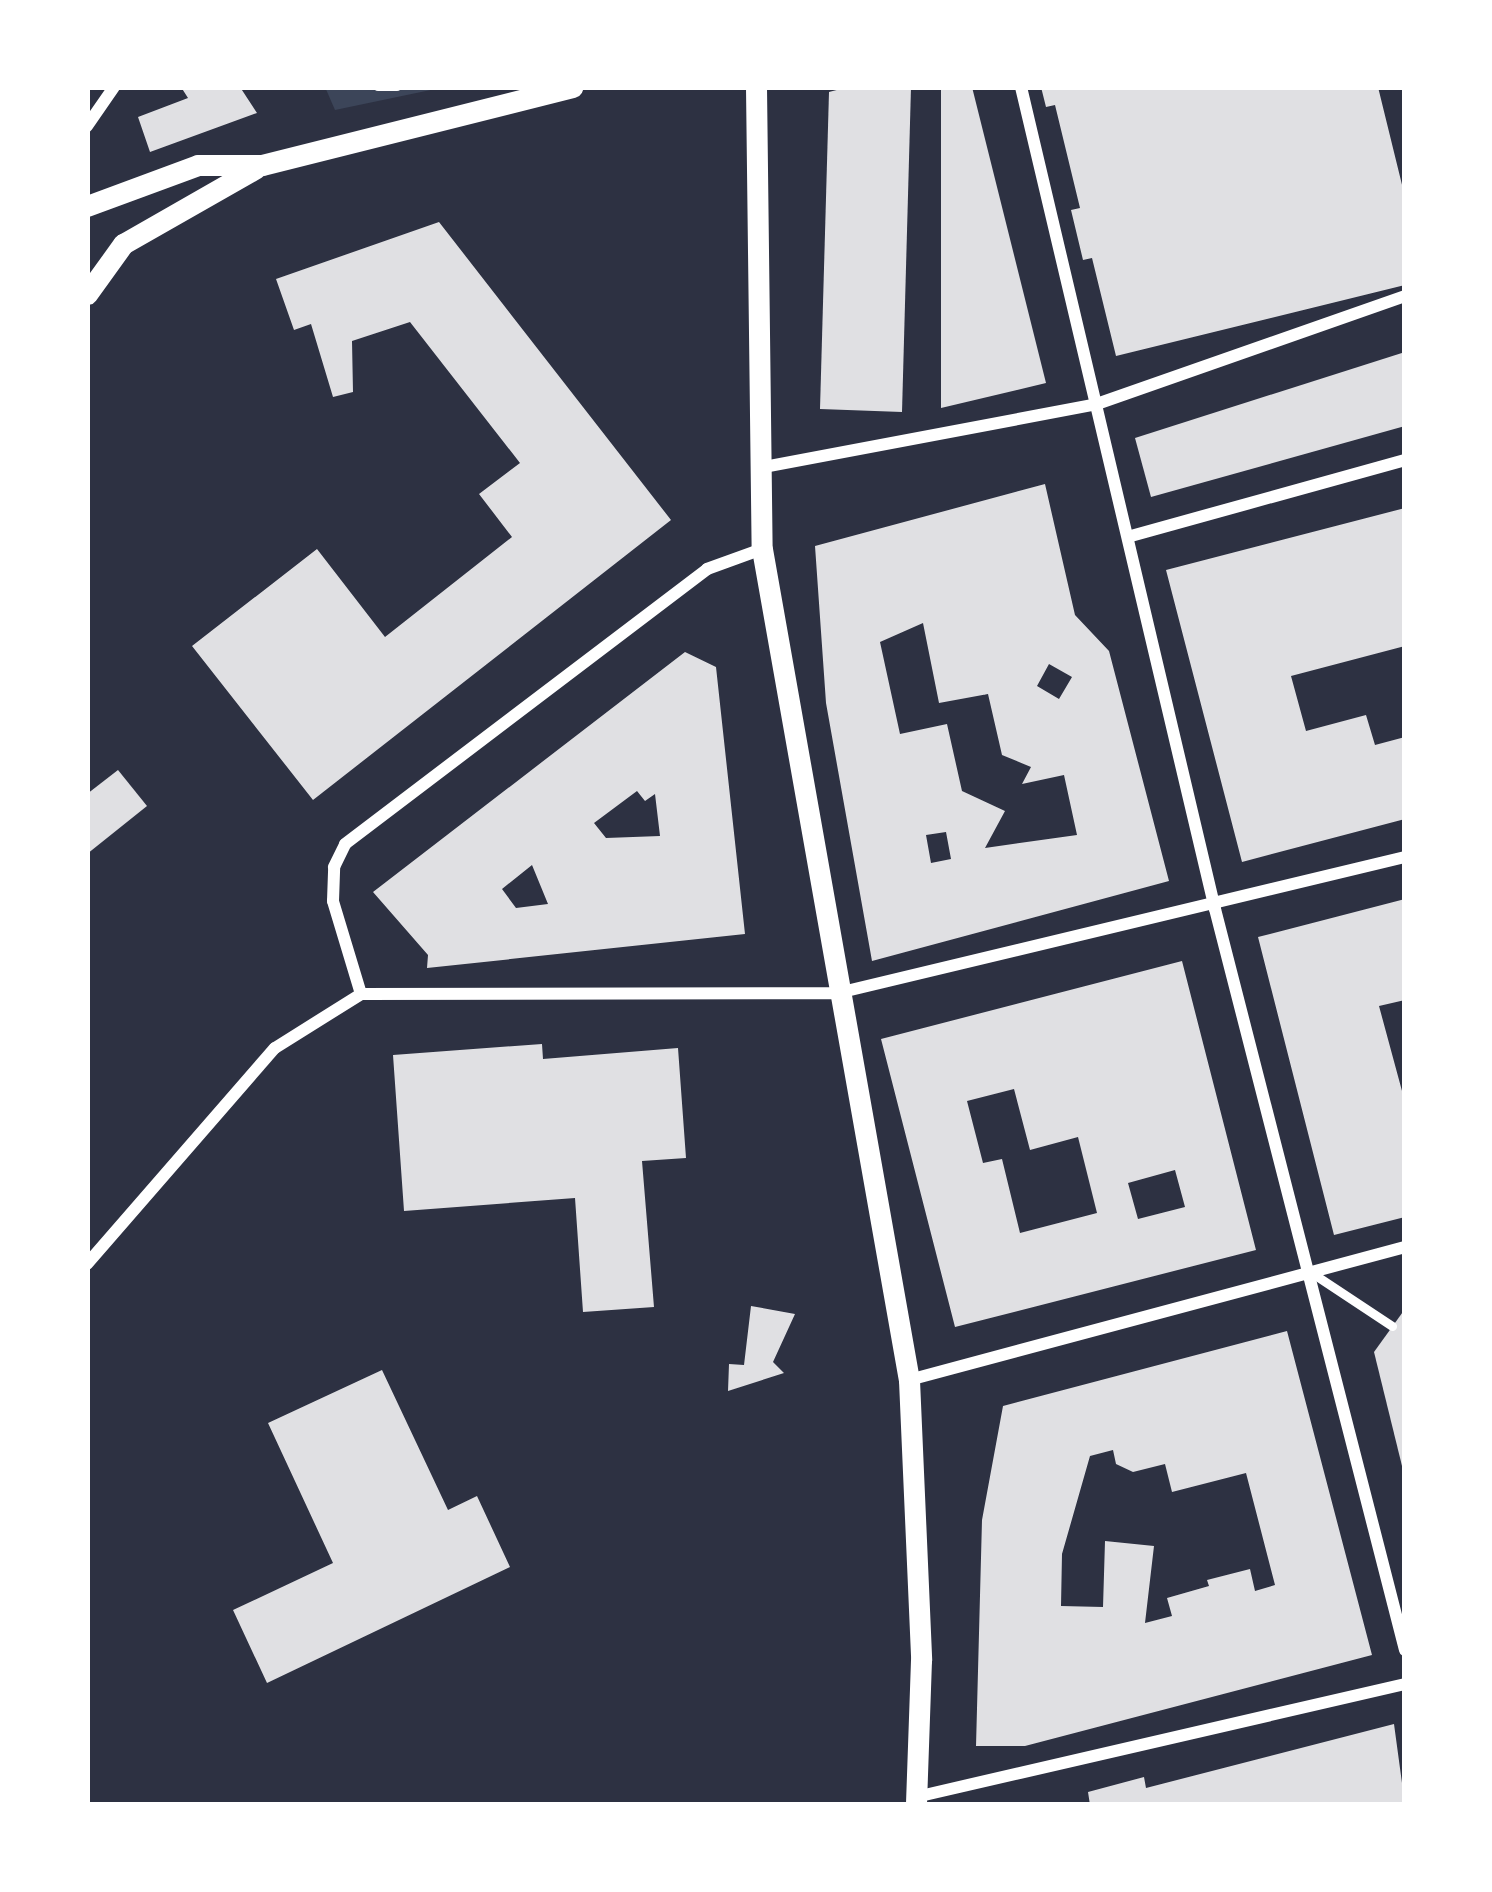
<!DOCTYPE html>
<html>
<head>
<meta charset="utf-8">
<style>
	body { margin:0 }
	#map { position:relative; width:1492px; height:1892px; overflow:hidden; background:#2d3142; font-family:"Zilla Slab",serif }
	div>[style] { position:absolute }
	.green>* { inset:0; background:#3c4559 }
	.building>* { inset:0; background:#e0e0e3 }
	.path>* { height:8px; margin:-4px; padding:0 4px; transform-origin:4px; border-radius:4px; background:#fff }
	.service>* { height:9px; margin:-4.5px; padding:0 4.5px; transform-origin:4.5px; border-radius:4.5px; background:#fff }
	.minor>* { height:12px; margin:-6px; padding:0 6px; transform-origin:6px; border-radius:6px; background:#fff }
	.tertiary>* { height:21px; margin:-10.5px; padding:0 10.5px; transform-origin:10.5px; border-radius:10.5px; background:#fff }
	span { translate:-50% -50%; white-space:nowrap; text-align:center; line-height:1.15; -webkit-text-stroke:9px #fff; paint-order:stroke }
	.frame { position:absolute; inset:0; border:90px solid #fff; pointer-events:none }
</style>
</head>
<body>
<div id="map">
	<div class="green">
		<div style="clip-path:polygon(325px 87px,445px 87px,335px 110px)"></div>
	</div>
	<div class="building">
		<div style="clip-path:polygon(181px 87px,240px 87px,257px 113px,150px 152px,138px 117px,188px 98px)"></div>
		<div style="clip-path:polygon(848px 87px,911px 87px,902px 412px,820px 409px,829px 92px)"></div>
		<div style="clip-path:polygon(941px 87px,972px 87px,1046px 383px,941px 408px)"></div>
		<div style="clip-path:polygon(1041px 87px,1378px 87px,1405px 197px,1405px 285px,1116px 356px,1092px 258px,1083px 260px,1071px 210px,1080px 208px,1055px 105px,1046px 107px)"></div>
		<div style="clip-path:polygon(439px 222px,671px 520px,313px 800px,192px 646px,317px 549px,385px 637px,512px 537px,479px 494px,520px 463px,410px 322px,352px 341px,353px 392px,333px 397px,311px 324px,294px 330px,276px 279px)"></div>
		<div style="clip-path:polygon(1405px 352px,1405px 426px,1151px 497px,1135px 438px)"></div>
		<div style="clip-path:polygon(evenodd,1045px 484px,1075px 615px,1109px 651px,1169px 881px,872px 961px,826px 703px,815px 546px,1045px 484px,923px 623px,939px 703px,988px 694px,1002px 755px,1031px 767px,1022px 784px,1064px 775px,1077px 835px,985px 848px,1005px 811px,962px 791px,947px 724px,900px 734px,880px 642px,923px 623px,1045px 484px,1049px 664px,1072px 677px,1059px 699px,1037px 686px,1049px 664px,1045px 484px,946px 832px,951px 859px,931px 863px,926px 835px,946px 832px)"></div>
		<div style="clip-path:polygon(1405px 508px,1405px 646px,1291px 676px,1306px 731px,1366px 715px,1375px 745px,1405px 737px,1405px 819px,1242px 862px,1166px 570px)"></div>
		<div style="clip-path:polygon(evenodd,685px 652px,716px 667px,745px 934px,427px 968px,428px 955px,373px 892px,685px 652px,637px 791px,645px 801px,655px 794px,660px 836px,606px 838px,594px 823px,637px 791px,685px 652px,532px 865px,548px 904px,516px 908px,502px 889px,532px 865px)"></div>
		<div style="clip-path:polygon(118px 770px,147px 806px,87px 854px,87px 794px)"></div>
		<div style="clip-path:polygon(1405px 899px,1405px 1000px,1379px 1006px,1405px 1102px,1405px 1217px,1334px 1235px,1258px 937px)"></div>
		<div style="clip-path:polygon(evenodd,1182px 961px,1256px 1250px,955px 1327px,881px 1039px,1182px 961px,1014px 1089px,1030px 1150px,1078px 1137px,1097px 1213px,1020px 1233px,1002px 1159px,983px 1163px,967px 1101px,1014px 1089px,1182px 961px,1175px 1170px,1185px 1207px,1138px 1219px,1128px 1183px,1175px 1170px)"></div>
		<div style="clip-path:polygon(542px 1044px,543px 1059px,678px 1048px,686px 1158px,642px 1161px,654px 1307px,583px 1312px,575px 1198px,404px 1211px,393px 1055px)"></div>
		<div style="clip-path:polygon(751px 1306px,795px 1314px,773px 1362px,784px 1373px,728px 1391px,729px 1364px,744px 1365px)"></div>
		<div style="clip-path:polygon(1405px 1309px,1405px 1470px,1403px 1470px,1374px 1352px)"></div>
		<div style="clip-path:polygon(evenodd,1287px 1331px,1372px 1655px,1025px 1746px,976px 1746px,982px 1520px,1003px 1406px,1287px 1331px,1113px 1450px,1116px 1464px,1133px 1472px,1165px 1464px,1172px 1492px,1246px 1473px,1275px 1585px,1255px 1591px,1250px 1569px,1207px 1580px,1209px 1586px,1167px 1598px,1172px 1616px,1145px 1623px,1154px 1546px,1105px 1541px,1103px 1607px,1061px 1606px,1062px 1554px,1090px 1456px,1113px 1450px)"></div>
		<div style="clip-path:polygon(382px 1370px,448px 1510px,477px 1496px,510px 1567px,267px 1683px,233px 1610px,333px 1563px,268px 1423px)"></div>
		<div style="clip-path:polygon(1394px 1724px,1405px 1805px,1090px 1805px,1088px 1792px,1144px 1777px,1146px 1788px)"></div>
	</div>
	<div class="path">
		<div style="left:378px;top:87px;width:19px"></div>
	</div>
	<div class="service">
		<div style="left:1312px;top:1273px;width:96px;rotate:33.5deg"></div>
	</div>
	<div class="minor">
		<div style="left:1021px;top:87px;width:845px;rotate:76.72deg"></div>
		<div style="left:1215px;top:909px;width:765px;rotate:75.62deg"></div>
		<div style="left:87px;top:126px;width:47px;rotate:-55.3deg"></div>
		<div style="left:759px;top:468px;width:341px;rotate:-10.7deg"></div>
		<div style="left:1094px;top:405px;width:330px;rotate:-19.3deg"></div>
		<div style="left:1131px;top:536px;width:284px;rotate:-15.5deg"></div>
		<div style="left:361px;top:994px;width:97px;rotate:-106.8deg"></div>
		<div style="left:333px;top:901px;width:34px;rotate:-88deg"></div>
		<div style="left:334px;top:867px;width:25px;rotate:-64deg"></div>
		<div style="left:345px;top:844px;width:455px;rotate:-37.2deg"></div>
		<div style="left:707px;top:569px;width:59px;rotate:-20deg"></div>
		<div style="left:87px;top:1264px;width:286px;rotate:-49deg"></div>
		<div style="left:275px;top:1048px;width:102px;rotate:-32.1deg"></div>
		<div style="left:361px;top:994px;width:477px;rotate:-0.1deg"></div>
		<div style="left:838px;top:993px;width:583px;rotate:-13.49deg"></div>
		<div style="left:909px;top:1380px;width:514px;rotate:-15.01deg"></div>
		<div style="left:916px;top:1797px;width:502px;rotate:-13.01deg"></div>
	</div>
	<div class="tertiary">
		<div style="left:756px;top:87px;width:462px;rotate:89.3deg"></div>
		<div style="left:762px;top:549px;width:844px;rotate:79.97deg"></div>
		<div style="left:909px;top:1380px;width:280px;rotate:87.5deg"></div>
		<div style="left:921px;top:1660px;width:145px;rotate:92deg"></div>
		<div style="left:87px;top:206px;width:118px;rotate:-20.3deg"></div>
		<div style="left:198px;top:165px;width:64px"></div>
		<div style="left:262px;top:165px;width:320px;rotate:-14.1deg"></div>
		<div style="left:87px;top:294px;width:62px;rotate:-54.2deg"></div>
		<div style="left:123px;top:244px;width:153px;rotate:-29.7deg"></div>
	</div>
	<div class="frame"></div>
</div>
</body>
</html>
